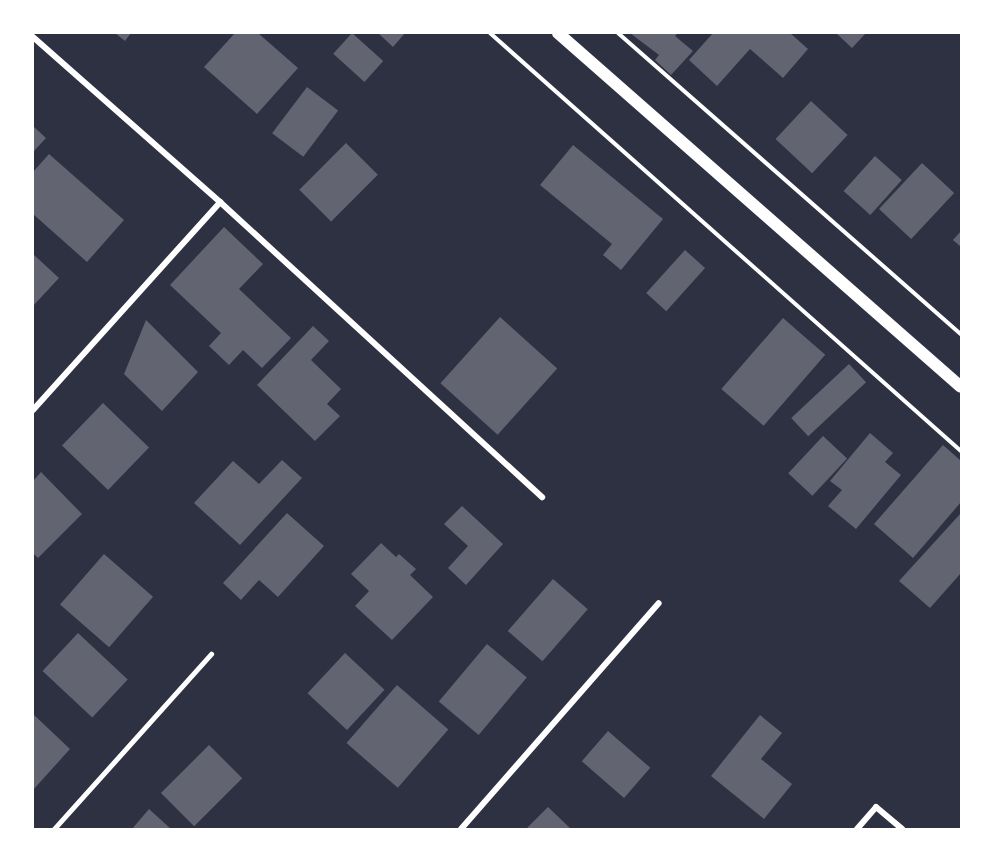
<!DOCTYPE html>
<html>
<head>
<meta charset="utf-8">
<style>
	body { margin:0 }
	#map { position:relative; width:994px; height:862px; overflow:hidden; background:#2d3142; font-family:"Noto Sans",sans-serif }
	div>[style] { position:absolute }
	.building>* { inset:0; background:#626471; transform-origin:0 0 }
	.path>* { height:4px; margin:-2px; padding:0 2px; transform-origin:2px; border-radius:2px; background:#fff }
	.service>* { height:4.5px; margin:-2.25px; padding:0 2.25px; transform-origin:2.25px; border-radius:2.25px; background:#fff }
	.minor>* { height:6px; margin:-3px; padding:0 3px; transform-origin:3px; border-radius:3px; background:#fff }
	.secondary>* { height:12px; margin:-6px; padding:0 6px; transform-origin:6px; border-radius:6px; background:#fff }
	span { translate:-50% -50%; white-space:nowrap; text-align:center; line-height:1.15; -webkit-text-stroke:6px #fff; paint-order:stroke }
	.frame { position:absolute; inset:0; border:34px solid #fff; pointer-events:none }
</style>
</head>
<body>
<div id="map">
	<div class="building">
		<div style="clip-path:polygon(115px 33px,131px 33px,125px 41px)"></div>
		<div style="clip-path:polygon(235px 33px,258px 33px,298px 68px,257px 114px,204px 67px)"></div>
		<div style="left:352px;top:33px;width:42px;height:28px;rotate:42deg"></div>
		<div style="clip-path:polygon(378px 33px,405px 33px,393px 47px)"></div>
		<div style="clip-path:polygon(630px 33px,678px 33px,675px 36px,693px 51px,671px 75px,655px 60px,659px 55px)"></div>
		<div style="clip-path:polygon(713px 33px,790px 33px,808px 49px,783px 78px,750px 49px,717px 86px,689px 60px)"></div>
		<div style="clip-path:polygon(836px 33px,866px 33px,852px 48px)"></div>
		<div style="left:307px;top:87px;width:39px;height:58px;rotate:37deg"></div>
		<div style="left:811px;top:101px;width:50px;height:52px;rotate:43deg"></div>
		<div style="clip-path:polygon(33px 126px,46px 138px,33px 152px)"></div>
		<div style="left:346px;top:143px;width:45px;height:66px;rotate:45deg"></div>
		<div style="clip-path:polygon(573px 145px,663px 219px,621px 270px,603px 255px,612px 244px,540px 185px)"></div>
		<div style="clip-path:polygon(49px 154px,124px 220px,87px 262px,33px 214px,33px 172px)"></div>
		<div style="left:875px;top:156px;width:36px;height:47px;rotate:42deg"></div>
		<div style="left:922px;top:163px;width:44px;height:63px;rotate:43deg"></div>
		<div style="clip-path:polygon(224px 227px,263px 264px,239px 289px,291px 338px,262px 368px,243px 350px,229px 365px,209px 346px,221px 333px,170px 285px)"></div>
		<div style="clip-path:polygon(961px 231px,961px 247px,953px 240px)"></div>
		<div style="left:685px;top:250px;width:27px;height:58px;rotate:42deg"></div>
		<div style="clip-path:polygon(33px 254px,59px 278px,33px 306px)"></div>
		<div style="left:500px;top:317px;width:77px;height:89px;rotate:42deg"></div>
		<div style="left:783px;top:318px;width:56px;height:94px;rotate:41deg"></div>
		<div style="clip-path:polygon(146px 320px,198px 372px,162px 411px,124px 374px)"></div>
		<div style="clip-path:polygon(313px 326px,329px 341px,311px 360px,341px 389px,327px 404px,340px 416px,315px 441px,257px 385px)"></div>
		<div style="left:849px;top:364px;width:25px;height:79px;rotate:47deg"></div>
		<div style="left:103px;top:403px;width:64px;height:59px;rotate:44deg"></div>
		<div style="clip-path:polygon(870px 433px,893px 453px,885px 462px,901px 475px,856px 529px,828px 506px,842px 490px,830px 481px)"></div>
		<div style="left:823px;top:436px;width:33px;height:51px;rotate:43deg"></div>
		<div style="clip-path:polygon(943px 445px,961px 461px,961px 502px,913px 558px,874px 524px)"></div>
		<div style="clip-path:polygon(282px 460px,302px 478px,240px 545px,194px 503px,233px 461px,259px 484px)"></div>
		<div style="clip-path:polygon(41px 472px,82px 514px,38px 558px,33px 553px,33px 481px)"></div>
		<div style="clip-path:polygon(462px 506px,503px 544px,466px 585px,448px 568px,468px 546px,444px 524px)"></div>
		<div style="clip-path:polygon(287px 513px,324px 546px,278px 597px,259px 580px,241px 600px,223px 583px)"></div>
		<div style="clip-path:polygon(961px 513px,961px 573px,930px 608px,899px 581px)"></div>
		<div style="clip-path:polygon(381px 543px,396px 557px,399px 554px,416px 569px,410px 575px,433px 597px,392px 640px,355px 606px,369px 591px,351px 574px)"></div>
		<div style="left:104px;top:554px;width:65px;height:67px;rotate:41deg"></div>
		<div style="left:553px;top:579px;width:46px;height:69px;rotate:41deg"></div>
		<div style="left:78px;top:633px;width:68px;height:52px;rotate:43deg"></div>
		<div style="left:487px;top:644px;width:52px;height:75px;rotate:40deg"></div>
		<div style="left:345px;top:653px;width:54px;height:55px;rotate:43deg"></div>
		<div style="left:397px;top:685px;width:68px;height:77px;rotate:41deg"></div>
		<div style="clip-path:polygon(33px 714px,70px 749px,33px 790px)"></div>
		<div style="clip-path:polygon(760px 715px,782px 733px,761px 759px,792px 784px,764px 819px,711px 776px)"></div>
		<div style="left:608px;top:731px;width:56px;height:40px;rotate:41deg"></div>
		<div style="left:209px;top:745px;width:47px;height:68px;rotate:45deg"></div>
		<div style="clip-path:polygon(548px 807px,571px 829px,526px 829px)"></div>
		<div style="clip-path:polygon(149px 809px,171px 829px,132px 829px)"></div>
	</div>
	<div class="path">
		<div style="left:490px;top:33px;width:630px;rotate:41.59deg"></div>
		<div style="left:618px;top:33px;width:456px;rotate:41.3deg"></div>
	</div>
	<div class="service">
		<div style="left:54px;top:829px;width:235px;rotate:-48.1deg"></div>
	</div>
	<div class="minor">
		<div style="left:33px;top:37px;width:249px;rotate:41.4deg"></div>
		<div style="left:220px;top:202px;width:437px;rotate:42.5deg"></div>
		<div style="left:33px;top:410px;width:280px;rotate:-48deg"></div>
		<div style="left:461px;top:829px;width:300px;rotate:-48.8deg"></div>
		<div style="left:857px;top:829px;width:29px;rotate:-49deg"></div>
		<div style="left:876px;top:807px;width:34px;rotate:40deg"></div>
	</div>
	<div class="secondary">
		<div style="left:558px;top:33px;width:536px;rotate:41.3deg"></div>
	</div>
	<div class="frame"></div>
</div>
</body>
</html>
